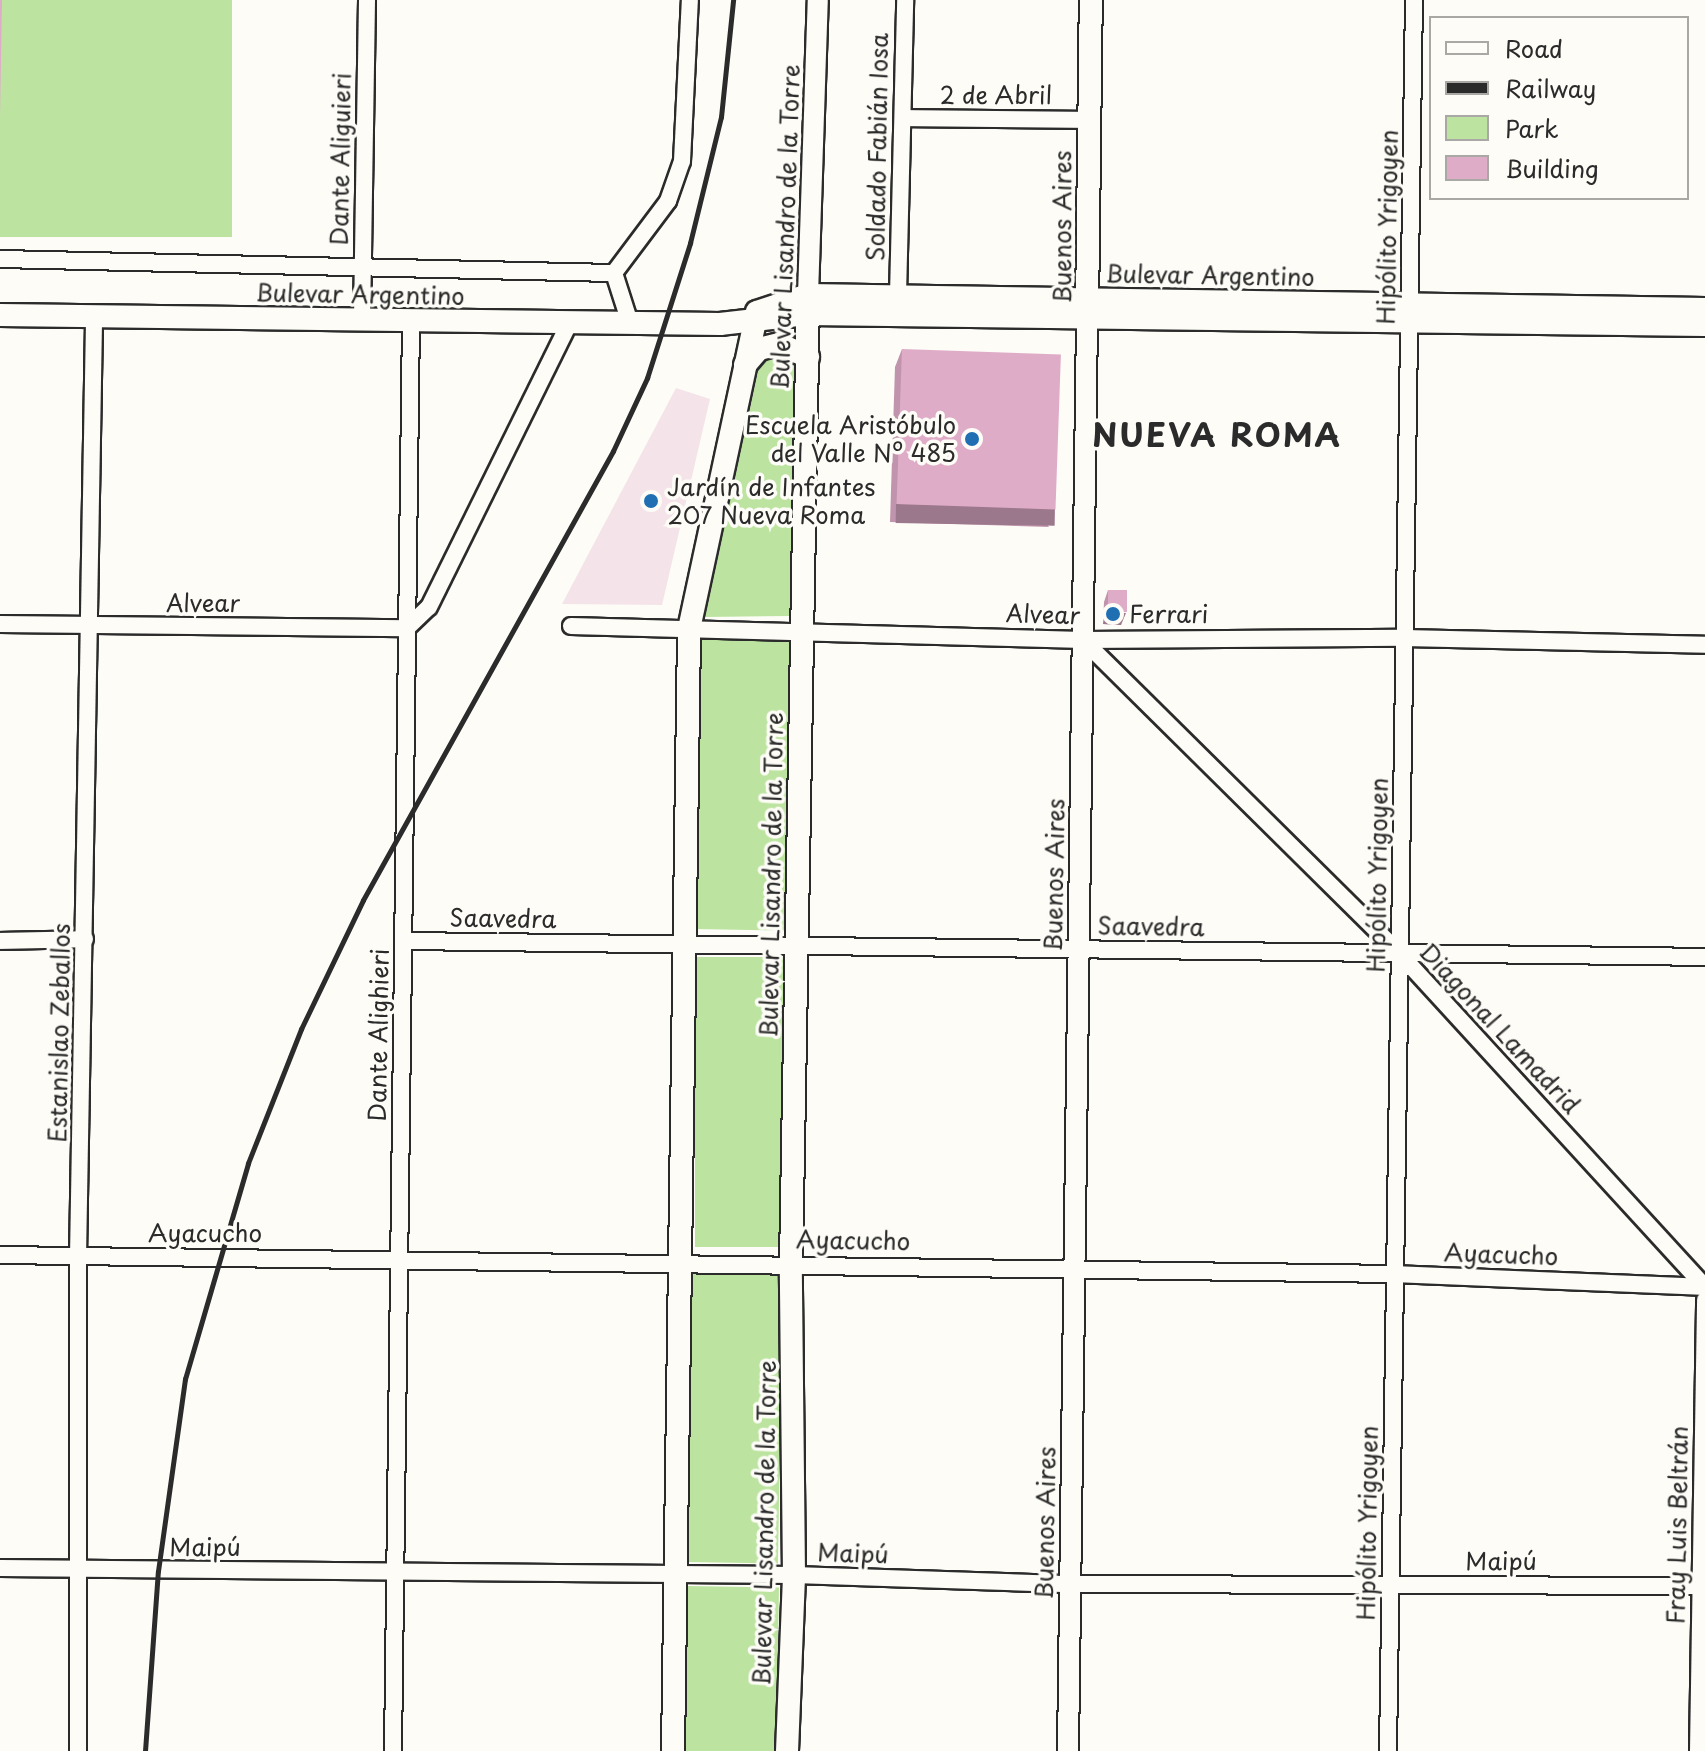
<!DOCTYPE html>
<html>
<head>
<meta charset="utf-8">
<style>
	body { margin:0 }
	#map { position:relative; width:1705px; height:1751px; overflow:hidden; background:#fdfcf7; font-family:"Playpen Sans",sans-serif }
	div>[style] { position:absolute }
	.built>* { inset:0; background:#f4e4e9 }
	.green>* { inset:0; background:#bce4a0; transform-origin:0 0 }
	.roads { filter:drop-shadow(2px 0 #2b2b2b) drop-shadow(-2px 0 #2b2b2b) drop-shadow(0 2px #2b2b2b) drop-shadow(0 -2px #2b2b2b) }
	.minor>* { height:16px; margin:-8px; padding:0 8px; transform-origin:8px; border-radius:8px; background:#fdfcf7 }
	.tertiary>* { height:20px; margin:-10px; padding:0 10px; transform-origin:10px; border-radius:10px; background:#fdfcf7 }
	.secondary>* { height:22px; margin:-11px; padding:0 11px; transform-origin:11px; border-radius:11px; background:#fdfcf7 }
	.rail>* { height:5px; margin:-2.5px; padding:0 2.5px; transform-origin:2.5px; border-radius:2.5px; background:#2b2b2b }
	.wall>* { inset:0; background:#c094ac }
	.shaded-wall>* { inset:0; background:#9c788c; transform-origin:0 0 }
	.building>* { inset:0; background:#dfacc8; transform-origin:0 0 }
	.dots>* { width:22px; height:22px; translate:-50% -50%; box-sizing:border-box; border:4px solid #fdfcf7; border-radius:50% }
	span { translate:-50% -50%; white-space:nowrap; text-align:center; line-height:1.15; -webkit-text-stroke:7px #fdfcf7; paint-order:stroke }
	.street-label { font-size:24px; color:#2b2b2b }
	.poi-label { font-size:24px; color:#2b2b2b }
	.right { translate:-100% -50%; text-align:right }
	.left { translate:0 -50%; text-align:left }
	.district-label { font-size:32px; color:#2b2b2b; font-weight:700; letter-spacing:2px }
	.legend { position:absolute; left:1429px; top:16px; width:260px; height:184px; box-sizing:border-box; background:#fdfcf7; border:2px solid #a9a8a5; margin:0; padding:10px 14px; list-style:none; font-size:24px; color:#2b2b2b }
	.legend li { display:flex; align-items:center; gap:16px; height:40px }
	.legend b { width:40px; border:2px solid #a9a8a5 }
</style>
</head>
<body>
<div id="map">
	<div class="built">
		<div style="clip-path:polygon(676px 388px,710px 399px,662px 605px,562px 604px)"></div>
	</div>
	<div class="green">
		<div style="left:0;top:0;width:232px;height:237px"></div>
		<div style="clip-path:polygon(779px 350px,796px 357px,791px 616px,705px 617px,760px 362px)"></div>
		<div style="left:700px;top:639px;width:91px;height:290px;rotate:1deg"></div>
		<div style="left:695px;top:957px;width:91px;height:290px"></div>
		<div style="left:692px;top:1272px;width:91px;height:290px;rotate:1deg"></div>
		<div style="left:688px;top:1586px;width:91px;height:165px;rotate:1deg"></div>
	</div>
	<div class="roads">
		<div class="minor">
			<div style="left:903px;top:118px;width:185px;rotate:0.6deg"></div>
			<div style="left:0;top:259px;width:614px;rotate:1.31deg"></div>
			<div style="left:898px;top:295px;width:295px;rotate:-88.6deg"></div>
			<div style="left:362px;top:319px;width:319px;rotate:-89.1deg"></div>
			<div style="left:630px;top:323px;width:52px;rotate:-107.7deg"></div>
			<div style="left:614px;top:273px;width:90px;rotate:-53.1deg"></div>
			<div style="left:668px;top:201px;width:42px;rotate:-70.7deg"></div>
			<div style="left:682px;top:161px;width:161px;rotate:-87.2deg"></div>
			<div style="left:0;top:624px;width:407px;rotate:0.6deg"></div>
			<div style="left:407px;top:628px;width:30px;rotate:-44deg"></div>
			<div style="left:429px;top:607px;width:318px;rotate:-63.7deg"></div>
			<div style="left:571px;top:626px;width:512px;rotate:1.57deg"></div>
			<div style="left:1083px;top:640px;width:321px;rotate:-0.4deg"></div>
			<div style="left:1404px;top:638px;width:301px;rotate:1.3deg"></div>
			<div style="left:1083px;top:640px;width:445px;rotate:44.7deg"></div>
			<div style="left:1399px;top:953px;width:453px;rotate:47.5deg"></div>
			<div style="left:0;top:941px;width:85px;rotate:-1.3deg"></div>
			<div style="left:403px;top:941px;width:1302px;rotate:0.7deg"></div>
			<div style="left:0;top:1255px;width:1395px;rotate:0.78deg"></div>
			<div style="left:1395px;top:1274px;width:310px;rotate:2.4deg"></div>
			<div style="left:0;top:1568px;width:794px;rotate:0.51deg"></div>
			<div style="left:794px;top:1575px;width:276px;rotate:1.9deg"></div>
			<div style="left:1070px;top:1584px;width:635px;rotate:0.18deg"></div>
			<div style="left:78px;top:1751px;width:494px;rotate:-90deg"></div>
			<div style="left:78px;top:1257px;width:940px;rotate:-89.02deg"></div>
			<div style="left:393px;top:1751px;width:1431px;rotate:-89.28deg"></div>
			<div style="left:1388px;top:1751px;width:1751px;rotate:-89.15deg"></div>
			<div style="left:1698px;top:1751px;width:451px;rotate:-89.1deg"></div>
		</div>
		<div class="tertiary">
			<div style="left:808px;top:295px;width:295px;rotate:-88.1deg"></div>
			<div style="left:1068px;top:1751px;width:1433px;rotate:-89.24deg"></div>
		</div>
		<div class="secondary">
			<div style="left:757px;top:312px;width:54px;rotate:-18.4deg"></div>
			<div style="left:808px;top:295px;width:897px;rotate:0.89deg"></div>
			<div style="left:1087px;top:312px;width:312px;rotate:-89.3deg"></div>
			<div style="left:0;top:315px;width:720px;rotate:0.72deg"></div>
			<div style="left:720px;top:324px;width:89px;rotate:-6.5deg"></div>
			<div style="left:808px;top:314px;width:897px;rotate:0.7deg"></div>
			<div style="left:745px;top:365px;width:21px;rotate:-49deg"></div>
			<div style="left:759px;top:349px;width:21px;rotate:-14deg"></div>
			<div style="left:779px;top:344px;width:32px;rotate:24deg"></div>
			<div style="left:673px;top:1751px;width:1122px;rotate:-89.18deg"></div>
			<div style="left:689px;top:629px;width:324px;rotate:-77.9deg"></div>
			<div style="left:787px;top:1751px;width:176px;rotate:-87.7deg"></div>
			<div style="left:794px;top:1575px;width:312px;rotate:-90.6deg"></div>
			<div style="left:791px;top:1263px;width:968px;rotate:-88.99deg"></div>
		</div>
	</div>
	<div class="rail">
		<div style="left:145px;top:1751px;width:180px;rotate:-85.9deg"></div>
		<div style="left:158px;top:1571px;width:194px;rotate:-82deg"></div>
		<div style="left:185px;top:1379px;width:225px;rotate:-73.7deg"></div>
		<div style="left:248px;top:1163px;width:144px;rotate:-68.4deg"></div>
		<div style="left:301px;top:1029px;width:143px;rotate:-64.3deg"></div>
		<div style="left:363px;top:900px;width:514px;rotate:-60.89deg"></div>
		<div style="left:613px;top:451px;width:81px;rotate:-65deg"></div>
		<div style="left:647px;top:378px;width:142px;rotate:-72.3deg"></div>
		<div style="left:690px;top:243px;width:130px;rotate:-76.2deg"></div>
		<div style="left:721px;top:117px;width:118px;rotate:-84.1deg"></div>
	</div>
	<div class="wall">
		<div style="clip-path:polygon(902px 349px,1049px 527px,890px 522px,895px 367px)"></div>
		<div style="clip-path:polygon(1108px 590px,1121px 625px,1103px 624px,1104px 602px)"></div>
	</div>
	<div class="shaded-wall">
		<div style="left:896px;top:504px;width:159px;height:19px;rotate:1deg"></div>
		<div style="clip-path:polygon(1107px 612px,1126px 613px,1121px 625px,1103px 624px)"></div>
	</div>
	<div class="building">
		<div style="clip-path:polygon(0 0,2px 0,0 118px)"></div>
		<div style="left:902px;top:349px;width:159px;height:155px;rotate:2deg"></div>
		<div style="left:1108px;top:590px;width:19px;height:22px"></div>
	</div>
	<div class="dots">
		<div style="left:972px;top:439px;background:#1f6fb2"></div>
		<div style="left:651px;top:501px;background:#1f6fb2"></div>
		<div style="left:1113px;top:614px;background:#1f6fb2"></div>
	</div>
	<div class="street-label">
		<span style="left:996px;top:95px">2 de Abril</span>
		<span style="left:877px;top:147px;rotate:-89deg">Soldado Fabián Iosa</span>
		<span style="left:340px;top:159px;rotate:-89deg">Dante Aliguieri</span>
		<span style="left:785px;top:227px;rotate:-88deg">Bulevar Lisandro de la Torre</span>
		<span style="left:1062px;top:227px;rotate:-90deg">Buenos Aires</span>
		<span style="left:1387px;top:227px;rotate:-89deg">Hipólito Yrigoyen</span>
		<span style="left:1210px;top:275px;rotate:1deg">Bulevar Argentino</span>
		<span style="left:360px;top:294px;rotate:1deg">Bulevar Argentino</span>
		<span style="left:203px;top:603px">Alvear</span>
		<span style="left:1043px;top:614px;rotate:2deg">Alvear</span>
		<span style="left:771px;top:875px;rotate:-89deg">Bulevar Lisandro de la Torre</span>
		<span style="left:1054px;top:875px;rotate:-89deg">Buenos Aires</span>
		<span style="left:1377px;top:875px;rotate:-89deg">Hipólito Yrigoyen</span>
		<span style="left:503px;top:918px;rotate:1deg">Saavedra</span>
		<span style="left:1151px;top:926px;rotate:1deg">Saavedra</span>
		<span style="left:1500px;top:1028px;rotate:47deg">Diagonal Lamadrid</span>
		<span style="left:59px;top:1033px;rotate:-89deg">Estanislao Zeballos</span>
		<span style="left:378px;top:1035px;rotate:-89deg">Dante Alighieri</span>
		<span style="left:205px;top:1233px">Ayacucho</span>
		<span style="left:853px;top:1240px;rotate:1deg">Ayacucho</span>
		<span style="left:1501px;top:1254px;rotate:2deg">Ayacucho</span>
		<span style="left:764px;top:1523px;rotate:-89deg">Bulevar Lisandro de la Torre</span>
		<span style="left:1045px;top:1523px;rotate:-89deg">Buenos Aires</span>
		<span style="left:1367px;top:1523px;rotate:-89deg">Hipólito Yrigoyen</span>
		<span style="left:1677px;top:1525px;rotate:-89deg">Fray Luis Beltrán</span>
		<span style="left:205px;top:1547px">Maipú</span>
		<span style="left:853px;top:1553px;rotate:2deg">Maipú</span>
		<span style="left:1501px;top:1561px">Maipú</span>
	</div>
	<div class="poi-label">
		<span class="right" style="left:956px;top:439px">Escuela Aristóbulo<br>del Valle Nº 485</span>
		<span class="left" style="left:667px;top:501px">Jardín de Infantes<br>207 Nueva Roma</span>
		<span class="left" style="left:1129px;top:614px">Ferrari</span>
	</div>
	<div class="district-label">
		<span style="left:1217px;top:434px">NUEVA ROMA</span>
	</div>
	<ul class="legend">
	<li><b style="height:10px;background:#fdfcf7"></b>Road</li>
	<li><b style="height:10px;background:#2b2b2b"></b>Railway</li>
	<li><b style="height:22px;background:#bce4a0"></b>Park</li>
	<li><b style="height:22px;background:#dfacc8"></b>Building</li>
	</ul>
</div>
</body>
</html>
